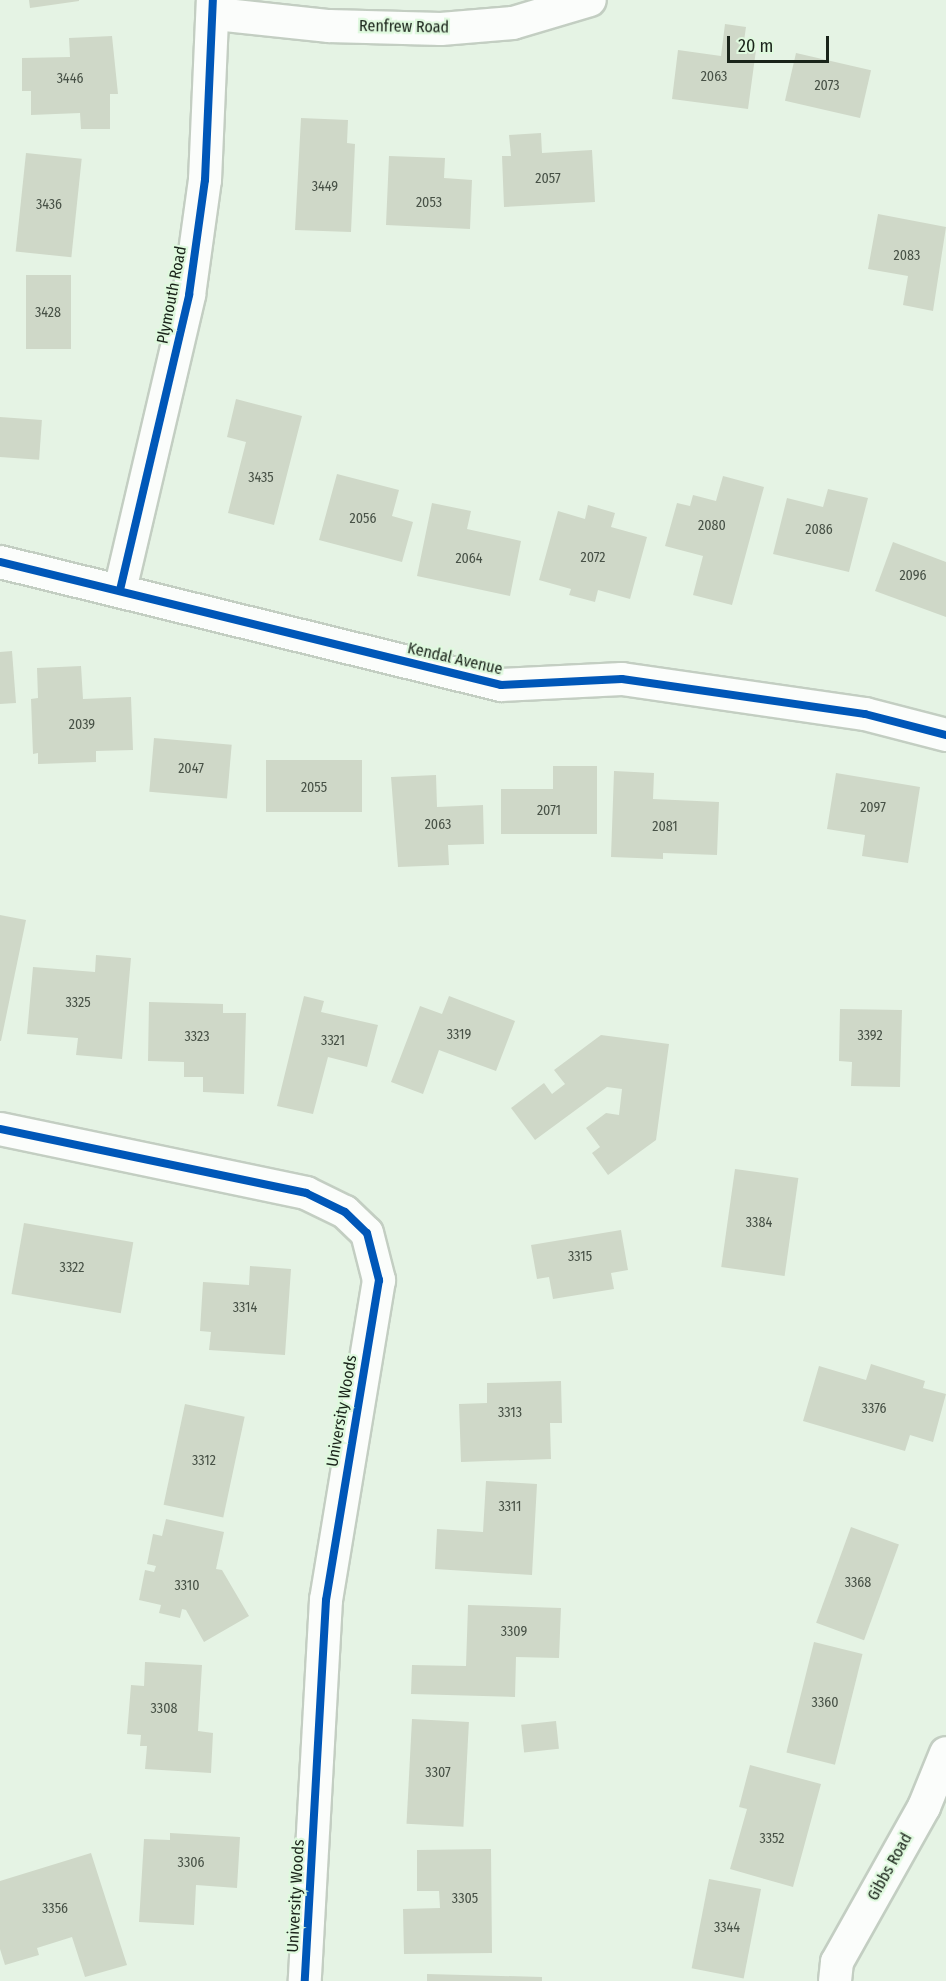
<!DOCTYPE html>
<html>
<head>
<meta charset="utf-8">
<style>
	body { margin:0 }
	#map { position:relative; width:946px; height:1981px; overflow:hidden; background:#e5f3e4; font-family:"Fira Sans Condensed",sans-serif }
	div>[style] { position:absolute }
	.building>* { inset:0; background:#cfd8c8; transform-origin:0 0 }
	.roads { filter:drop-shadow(2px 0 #c3cec2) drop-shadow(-2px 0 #c3cec2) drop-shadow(0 2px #c3cec2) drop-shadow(0 -2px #c3cec2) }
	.street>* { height:32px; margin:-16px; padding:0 16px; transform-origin:16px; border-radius:16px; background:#fbfdfb }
	.cycleway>* { height:8px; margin:-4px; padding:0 4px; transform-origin:4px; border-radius:4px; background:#0057b8 }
	span { translate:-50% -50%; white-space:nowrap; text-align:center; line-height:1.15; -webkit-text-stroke:4.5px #dff9de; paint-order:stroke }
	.number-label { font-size:14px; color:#475146 }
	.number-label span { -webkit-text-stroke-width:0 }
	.street-label { font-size:16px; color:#1a241a }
	.scale { position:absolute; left:727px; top:36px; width:102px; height:27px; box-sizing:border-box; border:3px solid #1a241a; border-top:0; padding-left:8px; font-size:18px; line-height:21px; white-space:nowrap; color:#1a241a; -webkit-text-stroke:4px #dff9de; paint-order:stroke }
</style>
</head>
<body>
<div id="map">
	<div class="building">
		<div style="clip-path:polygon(29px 0,79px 0,79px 1px,30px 8px)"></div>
		<div style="clip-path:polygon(725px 24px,746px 27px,743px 48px,756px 50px,748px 109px,672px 99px,678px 50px,721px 56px)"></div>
		<div style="clip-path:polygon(112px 36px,118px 94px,110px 94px,110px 129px,81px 129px,80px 113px,31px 115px,31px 91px,22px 91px,22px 58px,70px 57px,69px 38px)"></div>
		<div style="left:796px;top:53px;width:77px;height:49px;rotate:13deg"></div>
		<div style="clip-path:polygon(301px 118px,348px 120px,347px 143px,355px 144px,351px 232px,295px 230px)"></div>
		<div style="clip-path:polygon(541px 133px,542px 153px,592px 150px,595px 202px,504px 207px,502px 156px,511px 156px,509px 135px)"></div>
		<div style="left:26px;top:153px;width:56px;height:99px;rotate:6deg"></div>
		<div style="clip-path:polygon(389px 156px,445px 158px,444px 178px,472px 180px,470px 229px,386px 225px)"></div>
		<div style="clip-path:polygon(878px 214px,946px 227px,933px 311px,903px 305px,908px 276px,868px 269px)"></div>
		<div style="left:71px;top:275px;width:74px;height:45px;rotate:90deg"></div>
		<div style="clip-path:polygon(236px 399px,302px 416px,274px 525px,228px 513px,246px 442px,227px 437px)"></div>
		<div style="left:0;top:417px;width:42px;height:40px;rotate:4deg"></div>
		<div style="clip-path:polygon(337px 474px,399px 490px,392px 516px,413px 522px,402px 562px,319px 540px)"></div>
		<div style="clip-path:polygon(723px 476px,764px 487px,732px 605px,693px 595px,703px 556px,665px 546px,677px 503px,690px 506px,693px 495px,716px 501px)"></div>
		<div style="clip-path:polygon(828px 489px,868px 498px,849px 572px,773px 554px,787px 498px,823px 507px)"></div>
		<div style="clip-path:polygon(432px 503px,471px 511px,467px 529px,521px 541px,510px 596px,417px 576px)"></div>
		<div style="clip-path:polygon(588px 505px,615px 513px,611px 527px,647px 537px,630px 599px,598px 590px,595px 602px,569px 595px,571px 589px,539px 580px,558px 511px,585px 519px)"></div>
		<div style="clip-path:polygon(893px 542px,946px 562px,946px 617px,875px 591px)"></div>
		<div style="clip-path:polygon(12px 651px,16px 703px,0 704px,0 652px)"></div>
		<div style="clip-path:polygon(81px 666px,83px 699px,131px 697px,133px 750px,96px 751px,96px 762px,38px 764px,38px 753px,33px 754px,31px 699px,38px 698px,37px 668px)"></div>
		<div style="left:154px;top:738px;width:78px;height:54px;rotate:5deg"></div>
		<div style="left:362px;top:760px;width:52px;height:96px;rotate:90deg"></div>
		<div style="clip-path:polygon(553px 766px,597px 766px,597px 834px,501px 834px,501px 789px,553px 789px)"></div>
		<div style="clip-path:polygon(614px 771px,654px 773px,653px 799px,719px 802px,717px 855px,663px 853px,663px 859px,611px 857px)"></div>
		<div style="clip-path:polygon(836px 773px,920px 787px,908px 863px,862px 856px,865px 835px,827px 829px)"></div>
		<div style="clip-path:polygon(436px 775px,437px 807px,483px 805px,484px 844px,448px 845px,449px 865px,398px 867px,391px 777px)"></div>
		<div style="clip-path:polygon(0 915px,26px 920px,1px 1041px,0 1041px)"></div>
		<div style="clip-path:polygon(96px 955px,131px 958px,122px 1059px,76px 1055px,78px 1038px,27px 1034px,33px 967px,95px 972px)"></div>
		<div style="clip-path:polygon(304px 996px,324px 1001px,321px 1012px,378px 1025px,367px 1067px,328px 1057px,313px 1114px,277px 1106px)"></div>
		<div style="clip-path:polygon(449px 996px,515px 1021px,496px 1071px,439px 1050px,423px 1094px,391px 1082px,420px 1006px,442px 1014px)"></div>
		<div style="clip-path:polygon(149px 1002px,223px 1004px,223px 1013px,246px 1013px,244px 1094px,203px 1092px,203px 1077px,184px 1077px,184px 1062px,148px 1061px)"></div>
		<div style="clip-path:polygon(840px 1009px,902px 1010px,900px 1087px,851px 1086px,852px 1062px,839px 1061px)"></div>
		<div style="clip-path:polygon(601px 1035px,669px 1044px,656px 1140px,608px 1175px,592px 1153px,600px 1147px,586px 1128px,606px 1113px,619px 1115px,622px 1089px,607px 1087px,535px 1140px,511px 1108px,544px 1083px,552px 1094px,565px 1084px,554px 1070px)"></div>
		<div style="left:735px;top:1169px;width:64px;height:99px;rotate:8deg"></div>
		<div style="left:24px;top:1223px;width:111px;height:72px;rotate:10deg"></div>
		<div style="clip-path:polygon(621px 1230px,628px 1270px,611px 1273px,614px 1289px,553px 1299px,549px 1277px,537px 1279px,531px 1245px)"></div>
		<div style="clip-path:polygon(250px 1266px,291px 1269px,285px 1355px,209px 1350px,211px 1332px,200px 1331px,203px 1282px,249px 1285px)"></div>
		<div style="clip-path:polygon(871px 1364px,925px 1381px,923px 1388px,946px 1394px,933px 1442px,910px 1435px,905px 1451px,803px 1421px,819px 1366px,866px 1380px)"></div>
		<div style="clip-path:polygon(561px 1381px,562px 1423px,550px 1423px,551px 1459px,461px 1462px,459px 1404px,487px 1403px,487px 1383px)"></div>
		<div style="left:185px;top:1404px;width:61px;height:103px;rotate:12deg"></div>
		<div style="clip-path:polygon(486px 1481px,537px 1484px,532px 1575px,435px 1569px,437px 1529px,483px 1532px)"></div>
		<div style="clip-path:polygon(166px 1519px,224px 1532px,216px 1569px,222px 1570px,249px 1616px,204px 1642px,186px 1610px,182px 1609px,180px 1618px,159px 1613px,161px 1605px,139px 1600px,145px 1570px,154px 1572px,156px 1566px,147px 1564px,153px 1534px,162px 1536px)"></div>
		<div style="left:851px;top:1527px;width:51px;height:102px;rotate:20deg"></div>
		<div style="clip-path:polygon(468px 1605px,561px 1608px,559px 1658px,516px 1657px,515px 1697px,411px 1694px,412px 1665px,466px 1666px)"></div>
		<div style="left:814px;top:1642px;width:50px;height:114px;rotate:14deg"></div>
		<div style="clip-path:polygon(145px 1662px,202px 1665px,198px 1731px,213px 1733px,211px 1773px,145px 1769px,147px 1746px,140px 1746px,141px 1735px,127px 1734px,131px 1685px,144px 1686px)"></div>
		<div style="left:412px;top:1719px;width:57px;height:105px;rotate:3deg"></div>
		<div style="left:556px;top:1721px;width:28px;height:35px;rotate:84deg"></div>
		<div style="clip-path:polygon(750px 1765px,821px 1784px,793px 1887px,730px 1869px,747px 1809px,739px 1807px)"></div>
		<div style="clip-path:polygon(170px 1833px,240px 1837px,237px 1888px,196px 1885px,194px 1925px,139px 1922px,144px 1839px,170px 1840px)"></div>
		<div style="clip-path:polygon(491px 1849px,492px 1953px,404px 1954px,403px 1909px,440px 1908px,439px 1891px,417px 1891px,417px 1850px)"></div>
		<div style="clip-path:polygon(91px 1853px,127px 1965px,85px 1977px,72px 1937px,37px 1948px,39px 1955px,5px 1965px,0 1949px,0 1881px)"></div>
		<div style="left:709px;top:1879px;width:53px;height:91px;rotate:11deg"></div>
		<div style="clip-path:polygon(427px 1974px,542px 1977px,542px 1981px,427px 1981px)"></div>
	</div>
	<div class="roads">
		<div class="street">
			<div style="left:216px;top:14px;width:114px;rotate:6.1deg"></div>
			<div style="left:329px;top:26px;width:112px;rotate:1.5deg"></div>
			<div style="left:441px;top:29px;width:72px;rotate:-4.8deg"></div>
			<div style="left:513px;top:23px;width:80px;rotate:-16.6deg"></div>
			<div style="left:0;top:562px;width:516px;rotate:13.79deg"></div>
			<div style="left:501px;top:685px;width:121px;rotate:-2.8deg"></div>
			<div style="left:622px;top:679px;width:246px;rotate:8.2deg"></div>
			<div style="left:865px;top:714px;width:84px;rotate:14.5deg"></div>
			<div style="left:120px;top:590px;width:303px;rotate:-76.8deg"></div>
			<div style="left:189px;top:295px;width:116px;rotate:-82.1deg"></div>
			<div style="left:205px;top:180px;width:180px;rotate:-87.5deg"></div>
			<div style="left:0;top:1129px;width:313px;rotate:11.8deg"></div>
			<div style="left:306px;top:1193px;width:43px;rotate:26deg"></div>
			<div style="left:345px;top:1212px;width:30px;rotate:44deg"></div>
			<div style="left:367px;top:1233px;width:49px;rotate:75.7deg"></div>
			<div style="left:379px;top:1280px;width:324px;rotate:99.4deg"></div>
			<div style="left:326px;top:1600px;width:382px;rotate:93.2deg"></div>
			<div style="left:835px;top:1981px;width:19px;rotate:-84deg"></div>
			<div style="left:837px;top:1962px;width:178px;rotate:-60.7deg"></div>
			<div style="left:924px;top:1807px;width:58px;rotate:-67.8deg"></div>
		</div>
	</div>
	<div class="cycleway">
		<div style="left:0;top:562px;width:516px;rotate:13.79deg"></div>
		<div style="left:501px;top:685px;width:121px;rotate:-2.8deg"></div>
		<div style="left:622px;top:679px;width:246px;rotate:8.2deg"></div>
		<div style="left:865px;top:714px;width:84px;rotate:14.5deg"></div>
		<div style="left:120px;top:590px;width:303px;rotate:-76.8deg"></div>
		<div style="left:189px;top:295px;width:116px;rotate:-82.1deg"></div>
		<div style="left:205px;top:180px;width:180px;rotate:-87.5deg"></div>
		<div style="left:0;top:1129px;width:313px;rotate:11.8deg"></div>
		<div style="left:306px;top:1193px;width:43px;rotate:26deg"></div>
		<div style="left:345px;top:1212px;width:30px;rotate:44deg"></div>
		<div style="left:367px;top:1233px;width:49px;rotate:75.7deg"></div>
		<div style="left:379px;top:1280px;width:324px;rotate:99.4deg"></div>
		<div style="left:326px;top:1600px;width:382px;rotate:93.2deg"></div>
	</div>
	<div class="number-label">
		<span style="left:714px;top:77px">2063</span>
		<span style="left:70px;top:79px">3446</span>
		<span style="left:827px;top:86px">2073</span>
		<span style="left:548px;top:179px">2057</span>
		<span style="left:325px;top:187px">3449</span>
		<span style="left:429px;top:203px">2053</span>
		<span style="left:49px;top:205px">3436</span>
		<span style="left:907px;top:256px">2083</span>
		<span style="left:48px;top:313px">3428</span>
		<span style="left:261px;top:478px">3435</span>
		<span style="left:363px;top:519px">2056</span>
		<span style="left:712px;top:526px">2080</span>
		<span style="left:819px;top:530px">2086</span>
		<span style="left:593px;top:558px">2072</span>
		<span style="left:469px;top:559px">2064</span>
		<span style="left:913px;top:576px">2096</span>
		<span style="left:82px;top:725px">2039</span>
		<span style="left:191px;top:769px">2047</span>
		<span style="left:314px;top:788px">2055</span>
		<span style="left:873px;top:808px">2097</span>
		<span style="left:549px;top:811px">2071</span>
		<span style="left:438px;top:825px">2063</span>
		<span style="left:665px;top:827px">2081</span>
		<span style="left:78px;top:1003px">3325</span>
		<span style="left:459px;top:1035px">3319</span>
		<span style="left:870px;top:1036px">3392</span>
		<span style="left:197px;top:1037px">3323</span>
		<span style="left:333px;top:1041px">3321</span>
		<span style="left:759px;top:1223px">3384</span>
		<span style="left:580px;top:1257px">3315</span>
		<span style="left:72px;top:1268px">3322</span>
		<span style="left:245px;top:1308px">3314</span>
		<span style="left:874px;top:1409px">3376</span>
		<span style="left:510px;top:1413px">3313</span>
		<span style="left:204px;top:1461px">3312</span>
		<span style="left:510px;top:1507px">3311</span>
		<span style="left:858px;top:1583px">3368</span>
		<span style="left:187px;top:1586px">3310</span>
		<span style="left:514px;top:1632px">3309</span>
		<span style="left:825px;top:1703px">3360</span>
		<span style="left:164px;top:1709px">3308</span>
		<span style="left:438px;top:1773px">3307</span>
		<span style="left:772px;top:1839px">3352</span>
		<span style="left:191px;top:1863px">3306</span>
		<span style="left:465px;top:1899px">3305</span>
		<span style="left:55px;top:1909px">3356</span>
		<span style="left:727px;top:1928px">3344</span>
	</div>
	<div class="street-label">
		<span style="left:404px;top:27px;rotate:1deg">Renfrew Road</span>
		<span style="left:172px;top:295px;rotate:-79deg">Plymouth Road</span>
		<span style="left:455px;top:659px;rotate:13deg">Kendal Avenue</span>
		<span style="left:342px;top:1411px;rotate:-80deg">University Woods</span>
		<span style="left:890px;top:1867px;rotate:-61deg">Gibbs Road</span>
		<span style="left:296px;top:1896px;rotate:-87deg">University Woods</span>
	</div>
	<div class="scale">20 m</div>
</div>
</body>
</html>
